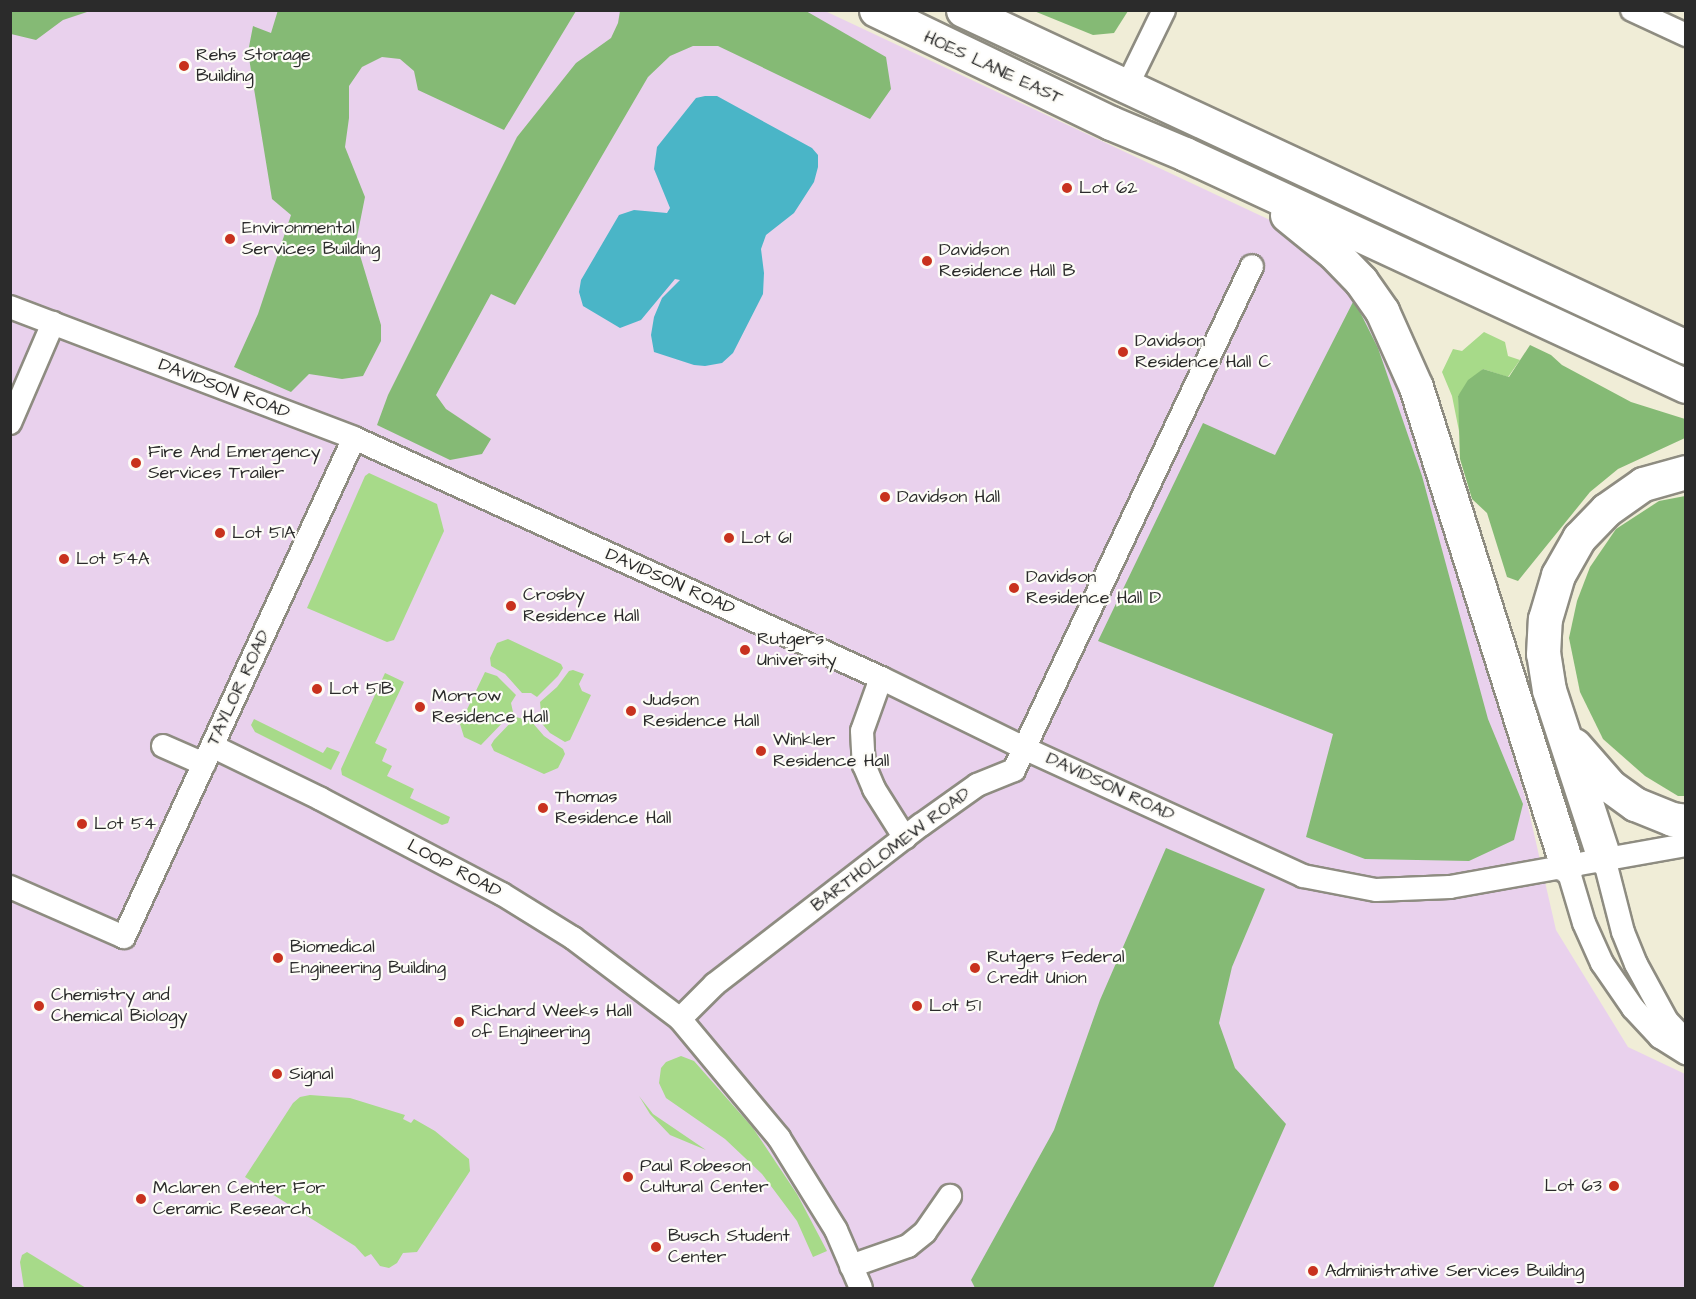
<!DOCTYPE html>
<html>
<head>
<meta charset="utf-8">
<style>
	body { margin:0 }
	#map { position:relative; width:1696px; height:1299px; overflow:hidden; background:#f0edd7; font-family:"Architects Daughter",sans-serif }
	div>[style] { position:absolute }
	.built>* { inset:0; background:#e9d1ed }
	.green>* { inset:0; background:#a7da89 }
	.forest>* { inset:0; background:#85ba75 }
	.water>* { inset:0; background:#4ab5c7 }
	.roads { filter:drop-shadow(2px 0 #8e8c81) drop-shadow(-2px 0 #8e8c81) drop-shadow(0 2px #8e8c81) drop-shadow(0 -2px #8e8c81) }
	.minor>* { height:22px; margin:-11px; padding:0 11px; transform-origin:11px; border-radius:11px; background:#fff }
	.highway>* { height:33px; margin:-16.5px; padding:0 16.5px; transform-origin:16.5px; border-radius:16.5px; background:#fff }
	.dots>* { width:16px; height:16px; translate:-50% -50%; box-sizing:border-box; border:3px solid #fdfcf7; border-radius:50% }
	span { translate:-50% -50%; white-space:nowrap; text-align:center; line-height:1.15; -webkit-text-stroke:4.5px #fdfcf7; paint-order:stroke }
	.poi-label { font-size:18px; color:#2b2b2b }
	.left { translate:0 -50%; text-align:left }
	.right { translate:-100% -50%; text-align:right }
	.street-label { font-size:18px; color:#2b2b2b }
	.frame { position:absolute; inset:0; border:12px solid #2b2b2b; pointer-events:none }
</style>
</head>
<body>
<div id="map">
	<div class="built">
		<div style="clip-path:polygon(10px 11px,825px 11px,1272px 221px,1328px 263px,1365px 308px,1384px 349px,1434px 497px,1527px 803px,1556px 930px,1628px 1047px,1685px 1074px,1685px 1288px,11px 1288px)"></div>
	</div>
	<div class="green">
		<div style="clip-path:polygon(1484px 332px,1505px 342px,1508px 356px,1520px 360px,1508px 377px,1483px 369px,1458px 396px,1460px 436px,1452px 396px,1442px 372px,1453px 349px,1462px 351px)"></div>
		<div style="clip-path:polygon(369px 473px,437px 504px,444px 531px,394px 640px,387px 642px,307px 608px,365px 476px)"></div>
		<div style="clip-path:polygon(508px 639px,561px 664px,563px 668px,558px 676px,537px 697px,531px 693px,522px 693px,505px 674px,491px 666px,490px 658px,497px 643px)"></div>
		<div style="clip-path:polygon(573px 670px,584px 674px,579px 684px,582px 691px,591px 695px,570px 740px,565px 742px,550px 733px,537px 718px,541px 712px,540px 702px,557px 687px,569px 671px)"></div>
		<div style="clip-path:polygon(485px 672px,497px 676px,516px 695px,511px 703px,513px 712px,481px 745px,464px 737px,460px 724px)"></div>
		<div style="clip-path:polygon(385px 673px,404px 682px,375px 743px,387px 749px,382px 761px,392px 766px,387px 776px,414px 789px,410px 798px,450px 817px,448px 823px,442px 825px,342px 775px,341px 769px)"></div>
		<div style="clip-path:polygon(516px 717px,531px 721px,544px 736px,563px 749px,565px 754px,558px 768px,544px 774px,494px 751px,491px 745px,494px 740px)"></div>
		<div style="clip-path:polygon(254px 719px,323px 753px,327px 747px,340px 752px,331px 770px,255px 732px,251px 725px)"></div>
		<div style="clip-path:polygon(681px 1056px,694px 1061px,753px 1128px,797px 1194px,827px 1251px,813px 1257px,797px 1221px,762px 1174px,725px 1139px,666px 1098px,659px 1083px,661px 1068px,666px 1062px)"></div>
		<div style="clip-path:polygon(310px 1095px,350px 1098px,405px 1115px,403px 1119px,411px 1123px,414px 1119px,435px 1131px,469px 1159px,470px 1171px,417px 1252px,403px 1253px,397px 1263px,389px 1268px,380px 1266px,371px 1254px,365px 1257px,355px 1246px,245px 1177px,293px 1103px,300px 1097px)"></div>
		<div style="clip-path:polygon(639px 1096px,653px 1114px,706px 1150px,670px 1135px,650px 1114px)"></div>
		<div style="clip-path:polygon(27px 1252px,86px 1288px,24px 1288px,20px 1262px,22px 1255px)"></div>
	</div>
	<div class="forest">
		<div style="clip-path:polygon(11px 10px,90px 10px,90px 11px,63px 20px,36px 40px,11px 34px)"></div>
		<div style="clip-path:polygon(278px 10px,576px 11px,504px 130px,418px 90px,414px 71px,400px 59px,382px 57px,362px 67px,349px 86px,349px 118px,345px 147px,365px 197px,356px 242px,381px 325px,381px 341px,363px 376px,342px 379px,309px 374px,291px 392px,234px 367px,258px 314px,291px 215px,272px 199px,248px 52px,253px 26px,271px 33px)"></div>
		<div style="clip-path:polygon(620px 11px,806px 11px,886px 57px,891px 89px,870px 119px,718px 46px,693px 46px,670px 56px,648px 77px,515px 305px,491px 294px,436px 395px,446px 409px,491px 439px,482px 454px,450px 460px,377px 425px,388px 395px,517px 137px,576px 63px,611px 38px,618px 23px)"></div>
		<div style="clip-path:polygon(1034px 11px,1128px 11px,1114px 33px,1093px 35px)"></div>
		<div style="clip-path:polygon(1354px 300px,1378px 348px,1422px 476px,1488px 719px,1523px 804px,1514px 840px,1469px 861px,1365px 859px,1306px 837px,1333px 734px,1098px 641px,1203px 423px,1275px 455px)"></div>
		<div style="clip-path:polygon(1530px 345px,1551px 355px,1562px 365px,1631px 402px,1685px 419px,1685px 438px,1618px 469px,1590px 492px,1518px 581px,1507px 577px,1487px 513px,1472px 499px,1460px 459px,1458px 396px,1468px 380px,1483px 369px,1509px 377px)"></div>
		<div style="clip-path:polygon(1685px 496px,1686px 496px,1685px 796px,1678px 796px,1645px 776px,1603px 739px,1580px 692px,1569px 638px,1577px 601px,1590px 567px,1616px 529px,1659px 501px)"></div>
		<div style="clip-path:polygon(1166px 848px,1265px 889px,1232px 967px,1219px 1023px,1235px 1068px,1286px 1124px,1213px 1288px,975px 1288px,971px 1280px,1054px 1130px,1100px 1000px)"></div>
	</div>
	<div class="water">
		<div style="clip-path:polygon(705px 96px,717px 96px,812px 148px,818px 155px,818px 167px,814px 182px,794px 213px,766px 235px,761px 249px,764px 273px,763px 294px,733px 353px,722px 363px,705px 366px,694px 365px,654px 352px,651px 335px,654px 317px,662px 298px,680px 280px,675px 279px,641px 320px,620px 328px,583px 306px,579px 292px,581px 280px,619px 215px,634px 210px,667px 213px,670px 208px,654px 169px,657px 147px,696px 98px)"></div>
	</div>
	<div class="roads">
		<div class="minor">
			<div style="left:1632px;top:10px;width:60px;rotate:24.8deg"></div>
			<div style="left:1127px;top:86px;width:85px;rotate:-64deg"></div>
			<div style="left:10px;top:307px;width:368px;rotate:20.8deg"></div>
			<div style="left:354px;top:438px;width:579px;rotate:24.48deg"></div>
			<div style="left:881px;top:678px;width:159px;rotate:26.1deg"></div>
			<div style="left:1024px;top:748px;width:307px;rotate:24.6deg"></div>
			<div style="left:1303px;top:876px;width:74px;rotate:10.9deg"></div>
			<div style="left:1376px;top:890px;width:74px;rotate:-2.3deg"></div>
			<div style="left:1450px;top:887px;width:240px;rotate:-10.1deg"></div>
			<div style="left:10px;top:423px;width:109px;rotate:-66.7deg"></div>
			<div style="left:881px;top:678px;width:56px;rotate:109.7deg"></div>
			<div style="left:862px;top:731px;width:34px;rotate:87deg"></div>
			<div style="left:864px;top:765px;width:26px;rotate:67deg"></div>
			<div style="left:874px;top:789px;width:58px;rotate:57.7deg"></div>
			<div style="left:163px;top:746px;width:45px;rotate:23.7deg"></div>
			<div style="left:212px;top:746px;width:121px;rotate:25.9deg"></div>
			<div style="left:321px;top:799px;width:204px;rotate:27.7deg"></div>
			<div style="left:502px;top:894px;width:84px;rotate:31.8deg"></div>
			<div style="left:573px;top:938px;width:134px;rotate:37.1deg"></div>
			<div style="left:680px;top:1019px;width:155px;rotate:50.2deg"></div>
			<div style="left:779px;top:1138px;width:108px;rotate:58.2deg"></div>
			<div style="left:836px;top:1230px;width:63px;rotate:66.7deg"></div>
			<div style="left:1604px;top:858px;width:76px;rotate:75.6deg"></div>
			<div style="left:1623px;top:932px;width:35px;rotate:68deg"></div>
			<div style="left:1636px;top:964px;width:65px;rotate:61.5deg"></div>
			<div style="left:1667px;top:1021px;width:28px;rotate:46deg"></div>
			<div style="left:1567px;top:866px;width:59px;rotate:73.4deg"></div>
			<div style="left:1584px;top:923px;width:44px;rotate:65.8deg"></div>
			<div style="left:1602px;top:963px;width:55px;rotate:55.4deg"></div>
			<div style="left:1633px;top:1008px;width:40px;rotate:47deg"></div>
			<div style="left:1660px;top:1037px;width:31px;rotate:32deg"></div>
			<div style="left:10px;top:887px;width:124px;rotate:23.7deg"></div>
			<div style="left:124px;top:937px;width:549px;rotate:-65.25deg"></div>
			<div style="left:680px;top:1019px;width:49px;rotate:-45deg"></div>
			<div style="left:715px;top:984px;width:260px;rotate:-37.7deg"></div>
			<div style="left:921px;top:825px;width:69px;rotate:-35.5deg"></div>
			<div style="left:977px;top:785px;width:40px;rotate:-22deg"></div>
			<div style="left:1014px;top:770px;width:557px;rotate:-64.72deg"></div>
			<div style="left:851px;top:1266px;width:60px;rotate:-19.3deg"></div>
			<div style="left:908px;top:1246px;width:22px;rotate:-39deg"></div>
			<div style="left:925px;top:1232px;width:44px;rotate:-55.2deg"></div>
		</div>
		<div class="highway">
			<div style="left:876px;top:10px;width:261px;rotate:25.7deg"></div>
			<div style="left:1111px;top:123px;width:80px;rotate:22.7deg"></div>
			<div style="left:1185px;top:154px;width:552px;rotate:24.85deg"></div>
			<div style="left:963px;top:10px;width:798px;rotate:24.99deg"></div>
			<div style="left:1287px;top:215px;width:60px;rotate:39deg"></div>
			<div style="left:1334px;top:253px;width:39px;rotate:46deg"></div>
			<div style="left:1361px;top:281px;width:37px;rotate:55deg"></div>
			<div style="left:1382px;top:311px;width:83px;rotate:65.9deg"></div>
			<div style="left:1416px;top:387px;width:502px;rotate:72.5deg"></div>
			<div style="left:1574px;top:745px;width:55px;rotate:48.7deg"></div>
			<div style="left:1610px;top:786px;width:31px;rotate:36deg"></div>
			<div style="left:1635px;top:804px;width:40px;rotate:22deg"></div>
			<div style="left:1672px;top:819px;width:14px;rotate:8deg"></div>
			<div style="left:1604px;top:858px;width:177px;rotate:-108.1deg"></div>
			<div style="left:1549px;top:690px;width:36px;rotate:-99deg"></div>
			<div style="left:1543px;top:654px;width:35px;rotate:-87deg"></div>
			<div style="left:1545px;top:619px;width:46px;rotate:-73.5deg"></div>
			<div style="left:1558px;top:575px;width:43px;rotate:-60.4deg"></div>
			<div style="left:1579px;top:538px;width:39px;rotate:-46deg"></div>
			<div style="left:1606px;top:510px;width:45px;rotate:-35.1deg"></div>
			<div style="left:1643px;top:484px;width:45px;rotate:-15.6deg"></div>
		</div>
	</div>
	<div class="dots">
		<div style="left:184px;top:66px;background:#c8321e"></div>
		<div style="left:1067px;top:188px;background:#c8321e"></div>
		<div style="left:230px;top:239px;background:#c8321e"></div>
		<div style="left:927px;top:261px;background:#c8321e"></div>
		<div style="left:1123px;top:352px;background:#c8321e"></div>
		<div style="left:136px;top:463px;background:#c8321e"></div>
		<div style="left:885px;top:497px;background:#c8321e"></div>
		<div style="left:220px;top:533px;background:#c8321e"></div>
		<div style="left:729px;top:538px;background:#c8321e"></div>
		<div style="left:64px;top:559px;background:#c8321e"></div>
		<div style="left:1014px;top:588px;background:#c8321e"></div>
		<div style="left:511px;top:606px;background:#c8321e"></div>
		<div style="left:745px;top:650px;background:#c8321e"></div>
		<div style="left:317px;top:689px;background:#c8321e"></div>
		<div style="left:420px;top:707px;background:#c8321e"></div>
		<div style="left:631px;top:711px;background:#c8321e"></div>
		<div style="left:761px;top:751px;background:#c8321e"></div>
		<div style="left:543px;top:808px;background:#c8321e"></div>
		<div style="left:82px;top:824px;background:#c8321e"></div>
		<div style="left:278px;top:958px;background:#c8321e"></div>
		<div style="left:975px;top:968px;background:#c8321e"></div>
		<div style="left:39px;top:1006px;background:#c8321e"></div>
		<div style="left:917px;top:1006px;background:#c8321e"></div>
		<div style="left:459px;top:1022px;background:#c8321e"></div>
		<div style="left:277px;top:1074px;background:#c8321e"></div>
		<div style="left:628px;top:1177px;background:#c8321e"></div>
		<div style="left:1614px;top:1186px;background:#c8321e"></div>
		<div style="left:141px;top:1199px;background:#c8321e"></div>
		<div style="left:656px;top:1247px;background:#c8321e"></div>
		<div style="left:1313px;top:1271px;background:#c8321e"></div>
	</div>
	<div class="poi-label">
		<span class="left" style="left:196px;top:66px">Rehs Storage<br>Building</span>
		<span class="left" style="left:1079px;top:188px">Lot 62</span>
		<span class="left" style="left:242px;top:239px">Environmental<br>Services Building</span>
		<span class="left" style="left:939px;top:261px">Davidson<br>Residence Hall B</span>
		<span class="left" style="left:1135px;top:352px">Davidson<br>Residence Hall C</span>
		<span class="left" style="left:148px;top:463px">Fire And Emergency<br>Services Trailer</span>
		<span class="left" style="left:897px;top:497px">Davidson Hall</span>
		<span class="left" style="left:232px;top:533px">Lot 51A</span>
		<span class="left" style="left:741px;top:538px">Lot 61</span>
		<span class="left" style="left:76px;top:559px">Lot 54A</span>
		<span class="left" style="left:1026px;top:588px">Davidson<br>Residence Hall D</span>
		<span class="left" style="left:523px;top:606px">Crosby<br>Residence Hall</span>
		<span class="left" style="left:757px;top:650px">Rutgers<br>University</span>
		<span class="left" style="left:329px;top:689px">Lot 51B</span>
		<span class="left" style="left:432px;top:707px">Morrow<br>Residence Hall</span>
		<span class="left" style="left:643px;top:711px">Judson<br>Residence Hall</span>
		<span class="left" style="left:773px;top:751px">Winkler<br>Residence Hall</span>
		<span class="left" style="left:555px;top:808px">Thomas<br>Residence Hall</span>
		<span class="left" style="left:94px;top:824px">Lot 54</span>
		<span class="left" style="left:290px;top:958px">Biomedical<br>Engineering Building</span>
		<span class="left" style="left:987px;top:968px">Rutgers Federal<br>Credit Union</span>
		<span class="left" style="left:51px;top:1006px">Chemistry and<br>Chemical Biology</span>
		<span class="left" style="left:929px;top:1006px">Lot 51</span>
		<span class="left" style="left:471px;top:1022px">Richard Weeks Hall<br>of Engineering</span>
		<span class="left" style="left:289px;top:1074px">Signal</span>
		<span class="left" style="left:640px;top:1177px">Paul Robeson<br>Cultural Center</span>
		<span class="right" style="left:1602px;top:1186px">Lot 63</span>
		<span class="left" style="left:153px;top:1199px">Mclaren Center For<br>Ceramic Research</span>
		<span class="left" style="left:668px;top:1247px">Busch Student<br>Center</span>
		<span class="left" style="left:1325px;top:1271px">Administrative Services Building</span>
	</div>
	<div class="street-label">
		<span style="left:993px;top:68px;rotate:25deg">HOES LANE EAST</span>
		<span style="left:224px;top:389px;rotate:21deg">DAVIDSON ROAD</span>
		<span style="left:670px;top:582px;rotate:24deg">DAVIDSON ROAD</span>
		<span style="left:239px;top:688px;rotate:-65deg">TAYLOR ROAD</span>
		<span style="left:1110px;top:787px;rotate:25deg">DAVIDSON ROAD</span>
		<span style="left:891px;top:850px;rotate:-37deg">BARTHOLOMEW ROAD</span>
		<span style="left:454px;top:869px;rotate:28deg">LOOP ROAD</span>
	</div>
	<div class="frame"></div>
</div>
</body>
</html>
